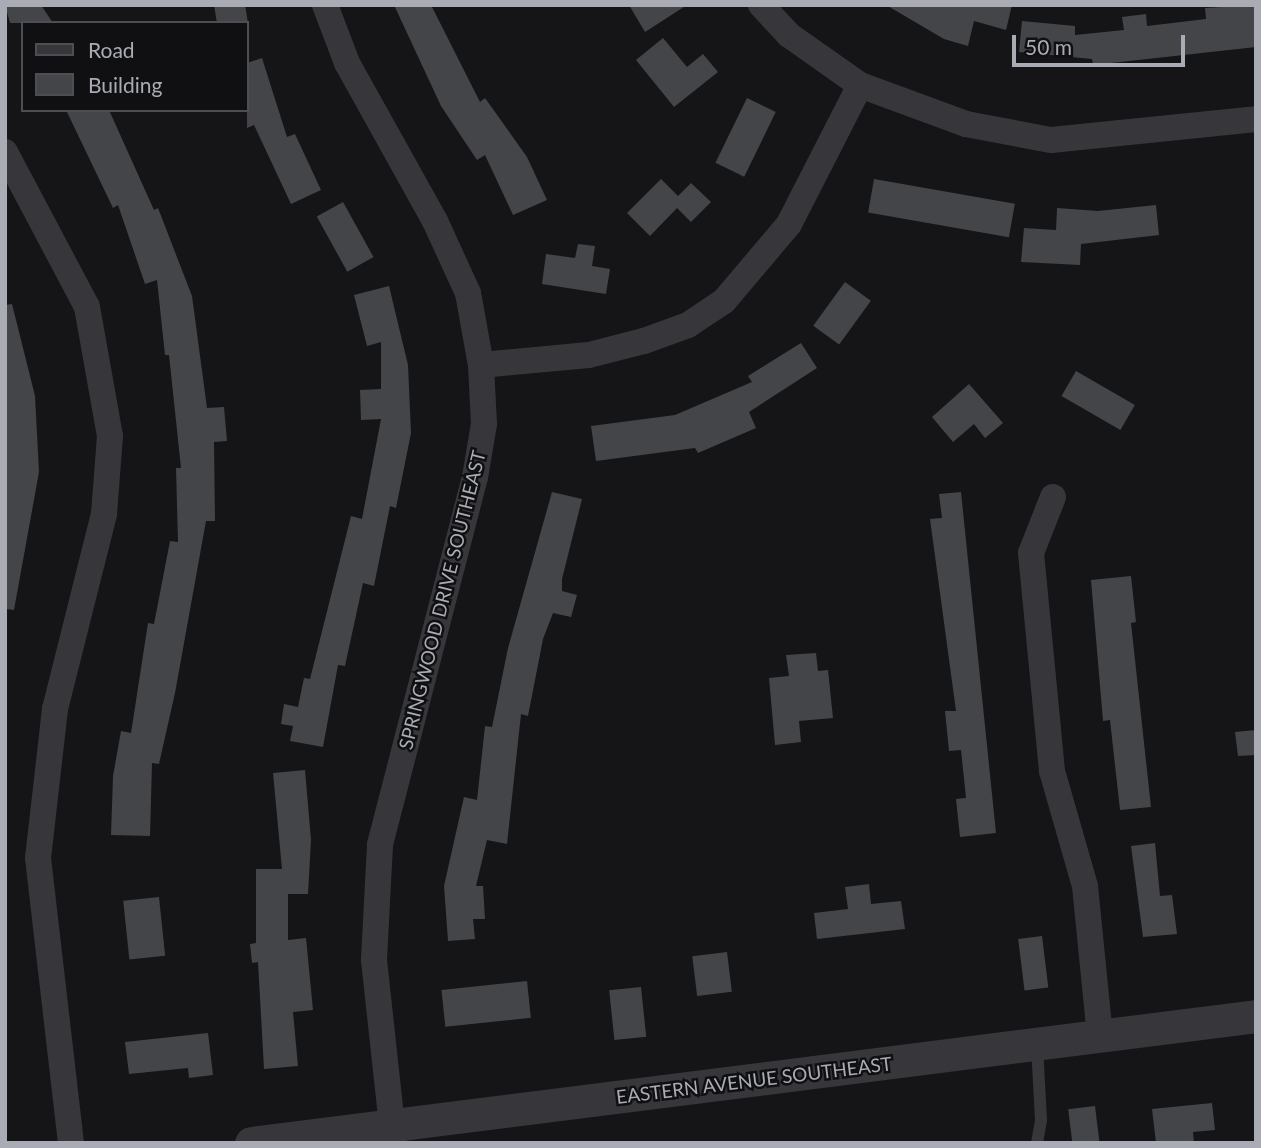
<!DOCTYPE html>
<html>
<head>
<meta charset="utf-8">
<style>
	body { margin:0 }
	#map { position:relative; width:1261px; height:1148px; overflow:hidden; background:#151517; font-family:Lato,sans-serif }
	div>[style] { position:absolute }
	.building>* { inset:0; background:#444549; transform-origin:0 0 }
	.service>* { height:12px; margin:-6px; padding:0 6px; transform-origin:6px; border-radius:6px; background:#37373b }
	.minor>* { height:26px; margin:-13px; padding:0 13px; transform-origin:13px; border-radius:13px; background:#37373b }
	.tertiary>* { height:33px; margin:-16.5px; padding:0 16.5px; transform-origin:16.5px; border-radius:16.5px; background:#37373b }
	span { translate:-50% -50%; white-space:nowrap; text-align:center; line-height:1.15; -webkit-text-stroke:5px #101012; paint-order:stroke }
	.street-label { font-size:19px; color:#a9acb5 }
	.frame { position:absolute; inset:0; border:7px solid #a9acb5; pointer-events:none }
	.legend { position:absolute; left:21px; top:21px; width:228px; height:91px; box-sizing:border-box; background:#101012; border:2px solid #4d4e53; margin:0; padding:9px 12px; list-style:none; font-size:21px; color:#a9acb5 }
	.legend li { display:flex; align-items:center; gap:14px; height:35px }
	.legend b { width:35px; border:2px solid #4d4e53 }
	.scale { position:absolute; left:1012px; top:35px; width:173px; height:32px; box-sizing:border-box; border:4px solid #a9acb5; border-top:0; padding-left:9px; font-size:21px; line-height:24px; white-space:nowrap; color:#a9acb5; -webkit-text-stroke:5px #101012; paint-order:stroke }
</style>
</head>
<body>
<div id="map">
	<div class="building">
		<div style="clip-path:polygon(5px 5px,41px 5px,53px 23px,10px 23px)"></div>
		<div style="clip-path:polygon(214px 5px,245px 5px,248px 23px,217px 23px)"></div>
		<div style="clip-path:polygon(394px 5px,431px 5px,480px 102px,485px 98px,527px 157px,547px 200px,513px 215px,485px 155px,477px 160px,441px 106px)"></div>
		<div style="clip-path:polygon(629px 5px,687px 5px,645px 32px)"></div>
		<div style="clip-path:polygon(886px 5px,1012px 5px,1006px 30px,974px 21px,968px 46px,944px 39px)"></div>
		<div style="clip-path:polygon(1256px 5px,1256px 47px,1093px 65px,1092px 59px,1019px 52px,1022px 21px,1075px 26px,1075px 35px,1124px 30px,1122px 17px,1146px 14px,1147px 26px,1206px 19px,1205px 8px)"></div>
		<div style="clip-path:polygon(663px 38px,687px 67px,703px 54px,718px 72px,674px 107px,636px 60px)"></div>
		<div style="clip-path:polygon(262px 58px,287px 137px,295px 134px,321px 190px,291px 204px,254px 125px,247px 128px,247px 63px)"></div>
		<div style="left:747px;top:98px;width:32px;height:72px;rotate:26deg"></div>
		<div style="clip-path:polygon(66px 110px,109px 110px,154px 210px,158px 208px,192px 296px,207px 408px,224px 407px,227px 441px,214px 442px,215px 521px,206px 521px,175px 693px,159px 764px,152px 763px,150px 836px,111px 835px,113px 776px,121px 731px,131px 733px,148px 623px,154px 624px,170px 541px,178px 542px,176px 468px,181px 468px,169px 355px,165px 355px,157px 280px,145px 284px,118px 205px,113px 208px)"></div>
		<div style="clip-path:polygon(661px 179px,678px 196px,691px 183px,711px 202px,691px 222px,677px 208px,650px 236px,627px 213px)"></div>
		<div style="left:874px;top:179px;width:143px;height:34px;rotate:10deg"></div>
		<div style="left:343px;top:202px;width:63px;height:30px;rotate:61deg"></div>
		<div style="clip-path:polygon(1156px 205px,1159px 235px,1081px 244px,1080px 265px,1021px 262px,1024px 228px,1056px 230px,1057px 208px,1098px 211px)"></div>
		<div style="clip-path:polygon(578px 244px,595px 246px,592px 266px,610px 269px,606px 294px,542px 284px,546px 254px,575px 258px)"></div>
		<div style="left:845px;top:282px;width:32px;height:54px;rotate:36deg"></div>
		<div style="clip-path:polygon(389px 286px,408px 365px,411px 433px,396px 508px,390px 506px,374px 586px,363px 583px,345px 666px,338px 665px,323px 747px,290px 741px,293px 726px,281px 724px,284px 704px,298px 707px,304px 678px,310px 679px,351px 516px,362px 519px,381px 419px,361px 420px,360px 390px,381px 389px,381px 342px,367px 346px,354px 295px)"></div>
		<div style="clip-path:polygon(12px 304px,35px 396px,39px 472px,14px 610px,5px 609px,5px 305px)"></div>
		<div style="clip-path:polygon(801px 343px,817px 368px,749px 412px,756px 428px,698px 453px,695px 448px,596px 461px,591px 426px,675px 415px,752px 382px,748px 376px)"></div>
		<div style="left:1076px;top:371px;width:68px;height:29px;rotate:30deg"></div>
		<div style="clip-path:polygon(969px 384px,1003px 423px,985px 438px,974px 424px,953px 442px,932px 417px)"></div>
		<div style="clip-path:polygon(552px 492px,582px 499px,562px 579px,562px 591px,577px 595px,571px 617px,553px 613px,543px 639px,528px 716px,521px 714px,507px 844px,487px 840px,476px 886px,483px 886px,485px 919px,473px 919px,475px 939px,448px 941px,444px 886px,464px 797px,477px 800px,485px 726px,492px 727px,508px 648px)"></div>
		<div style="clip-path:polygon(961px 492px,996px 833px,960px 837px,956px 799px,966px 798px,961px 750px,949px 751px,945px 711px,956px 711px,930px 519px,942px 518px,939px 494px)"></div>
		<div style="clip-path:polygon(1131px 576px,1136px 622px,1131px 623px,1151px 807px,1120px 810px,1110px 720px,1103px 721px,1091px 580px)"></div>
		<div style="clip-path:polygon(816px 653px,818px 671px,828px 670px,833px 718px,799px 721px,801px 742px,775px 745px,769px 678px,789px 676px,786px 655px)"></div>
		<div style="clip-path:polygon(1256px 730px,1256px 755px,1238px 756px,1235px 732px)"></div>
		<div style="clip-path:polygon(305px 770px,311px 840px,308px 894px,288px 894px,288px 940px,306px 938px,313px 1010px,293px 1012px,298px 1066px,264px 1069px,258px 962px,252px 963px,250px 944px,256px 943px,256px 869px,282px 869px,273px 773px)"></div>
		<div style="clip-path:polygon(1155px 843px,1160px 896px,1172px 895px,1177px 934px,1143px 937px,1131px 846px)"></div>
		<div style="clip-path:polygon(869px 884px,871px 904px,901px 901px,905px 929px,817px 939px,814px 913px,848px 909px,845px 887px)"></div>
		<div style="left:159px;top:897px;width:59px;height:36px;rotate:84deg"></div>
		<div style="left:1042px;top:936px;width:52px;height:24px;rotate:83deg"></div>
		<div style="left:727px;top:952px;width:40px;height:35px;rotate:83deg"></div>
		<div style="left:527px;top:981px;width:37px;height:86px;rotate:84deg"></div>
		<div style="left:641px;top:987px;width:50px;height:32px;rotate:84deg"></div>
		<div style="clip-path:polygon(208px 1033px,213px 1075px,189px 1078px,188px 1068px,129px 1074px,125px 1042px)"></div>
		<div style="clip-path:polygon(1212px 1103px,1215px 1130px,1193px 1132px,1194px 1143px,1156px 1143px,1152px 1109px)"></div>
		<div style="left:1095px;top:1106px;width:35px;height:27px;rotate:83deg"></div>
	</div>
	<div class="service">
		<div style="left:1037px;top:1143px;width:23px;rotate:-80deg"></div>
		<div style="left:1041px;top:1120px;width:74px;rotate:-93.1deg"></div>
	</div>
	<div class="minor">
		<div style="left:325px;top:5px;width:62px;rotate:69.2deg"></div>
		<div style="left:347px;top:63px;width:181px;rotate:60.9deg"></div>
		<div style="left:435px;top:221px;width:79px;rotate:65.4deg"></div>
		<div style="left:468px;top:293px;width:73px;rotate:79.8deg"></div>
		<div style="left:481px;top:365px;width:59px;rotate:87.1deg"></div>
		<div style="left:484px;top:424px;width:54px;rotate:99.6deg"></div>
		<div style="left:475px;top:477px;width:380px;rotate:104.5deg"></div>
		<div style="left:380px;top:845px;width:115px;rotate:93deg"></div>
		<div style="left:374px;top:960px;width:184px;rotate:83.8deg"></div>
		<div style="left:761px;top:5px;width:41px;rotate:47deg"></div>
		<div style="left:789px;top:35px;width:87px;rotate:35.2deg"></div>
		<div style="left:860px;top:85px;width:113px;rotate:20.2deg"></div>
		<div style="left:966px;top:124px;width:86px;rotate:10.7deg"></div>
		<div style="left:1051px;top:140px;width:206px;rotate:-5.8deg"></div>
		<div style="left:5px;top:152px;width:175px;rotate:62.1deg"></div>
		<div style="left:87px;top:307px;width:131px;rotate:79.9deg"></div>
		<div style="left:110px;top:436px;width:78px;rotate:94.4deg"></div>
		<div style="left:104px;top:514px;width:201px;rotate:104.1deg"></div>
		<div style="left:55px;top:709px;width:150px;rotate:96.5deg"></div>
		<div style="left:38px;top:858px;width:287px;rotate:83.4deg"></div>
		<div style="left:481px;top:365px;width:108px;rotate:-5.3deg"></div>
		<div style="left:589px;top:355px;width:57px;rotate:-14.3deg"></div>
		<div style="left:644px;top:341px;width:47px;rotate:-20deg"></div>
		<div style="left:688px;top:325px;width:43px;rotate:-33.7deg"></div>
		<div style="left:724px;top:301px;width:101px;rotate:-49.8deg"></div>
		<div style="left:789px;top:224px;width:156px;rotate:-62.9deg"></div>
		<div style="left:1053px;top:497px;width:60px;rotate:111.4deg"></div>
		<div style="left:1031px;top:553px;width:219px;rotate:84.5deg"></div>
		<div style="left:1052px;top:771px;width:120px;rotate:74deg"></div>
		<div style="left:1085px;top:886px;width:151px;rotate:84.3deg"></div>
	</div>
	<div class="tertiary">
		<div style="left:251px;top:1143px;width:1013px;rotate:-7.2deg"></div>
	</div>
	<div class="street-label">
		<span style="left:442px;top:600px;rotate:-76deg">SPRINGWOOD DRIVE SOUTHEAST</span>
		<span style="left:754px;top:1080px;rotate:-7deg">EASTERN AVENUE SOUTHEAST</span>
	</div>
	<div class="frame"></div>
	<ul class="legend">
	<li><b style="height:9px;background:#37373b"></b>Road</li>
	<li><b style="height:19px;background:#444549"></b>Building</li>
	</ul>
	<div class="scale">50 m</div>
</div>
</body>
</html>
